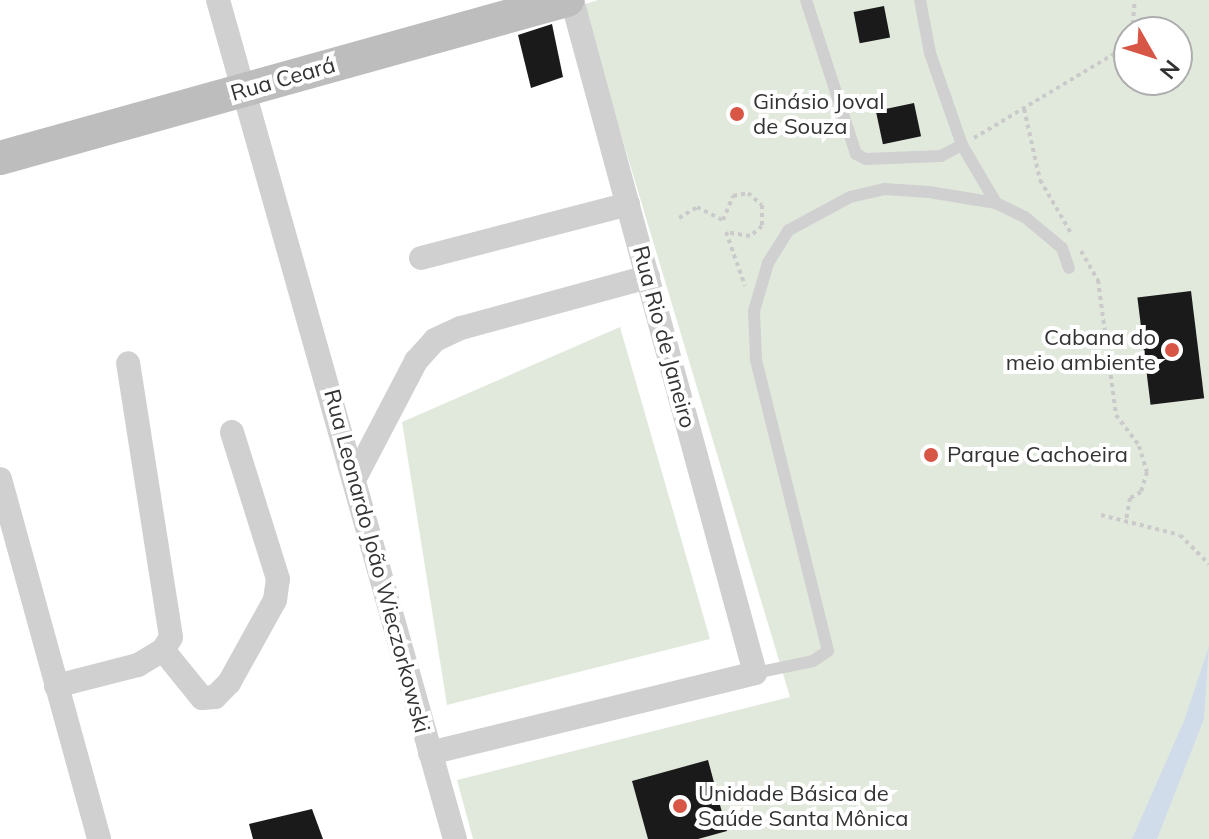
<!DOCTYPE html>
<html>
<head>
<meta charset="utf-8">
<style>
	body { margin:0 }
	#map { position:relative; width:1209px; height:839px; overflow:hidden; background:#fff; font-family:Mulish,sans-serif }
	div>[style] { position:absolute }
	.green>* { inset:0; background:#e1e9dd }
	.water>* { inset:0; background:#d1dceb }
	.building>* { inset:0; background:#1a1a1a; transform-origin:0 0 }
	.path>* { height:4px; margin-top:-2px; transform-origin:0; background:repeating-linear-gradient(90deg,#cacaca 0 4px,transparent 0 8px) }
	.lane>* { height:12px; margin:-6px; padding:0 6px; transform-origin:6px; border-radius:6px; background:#d0d0d0 }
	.street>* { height:24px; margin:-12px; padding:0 12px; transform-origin:12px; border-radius:12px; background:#d0d0d0 }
	.secondary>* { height:34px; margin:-17px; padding:0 17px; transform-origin:17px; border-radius:17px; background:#bdbdbd }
	.dots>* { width:22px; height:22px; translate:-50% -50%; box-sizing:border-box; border:4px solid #fff; border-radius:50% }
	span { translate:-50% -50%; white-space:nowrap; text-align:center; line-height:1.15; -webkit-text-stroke:8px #fff; paint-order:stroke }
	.street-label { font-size:22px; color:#333 }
	.poi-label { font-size:22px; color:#333 }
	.left { translate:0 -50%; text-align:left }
	.right { translate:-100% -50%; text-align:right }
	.north { position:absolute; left:1113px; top:16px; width:80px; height:80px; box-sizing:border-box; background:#fff; border:2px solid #adadad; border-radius:50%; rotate:129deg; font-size:22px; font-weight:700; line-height:32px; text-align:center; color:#333 }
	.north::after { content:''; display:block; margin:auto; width:28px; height:36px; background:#d85646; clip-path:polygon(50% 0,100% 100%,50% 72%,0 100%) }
</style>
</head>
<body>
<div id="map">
	<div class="green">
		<div style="clip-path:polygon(evenodd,598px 0,1209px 0,1209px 839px,473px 839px,457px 780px,790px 697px,582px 5px,598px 0,1129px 32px,1177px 32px,1177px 80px,1129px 80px,1129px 32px)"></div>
		<div style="clip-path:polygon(620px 327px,710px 639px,447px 705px,402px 422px)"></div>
	</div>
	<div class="water">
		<div style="clip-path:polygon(1209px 646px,1204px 719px,1157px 839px,1132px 839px,1184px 721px)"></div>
	</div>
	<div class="building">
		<div style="left:884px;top:6px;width:32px;height:31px;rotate:79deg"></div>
		<div style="clip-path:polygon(552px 24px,563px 77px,531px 88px,518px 35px)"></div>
		<div style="left:914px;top:103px;width:34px;height:39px;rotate:78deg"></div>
		<div style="left:1191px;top:291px;width:108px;height:54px;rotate:83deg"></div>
		<div style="clip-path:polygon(708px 760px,727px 831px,698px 839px,648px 839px,632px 781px)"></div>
		<div style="clip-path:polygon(312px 809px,323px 839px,253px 839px,249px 824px)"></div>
	</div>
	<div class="path">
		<div style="left:1132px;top:32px;width:32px;rotate:-85deg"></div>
		<div style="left:1024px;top:109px;width:73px;rotate:77.3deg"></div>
		<div style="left:1040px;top:180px;width:61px;rotate:59.7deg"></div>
		<div style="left:974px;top:138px;width:175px;rotate:-31deg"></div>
		<div style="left:1124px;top:48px;width:11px;rotate:-63deg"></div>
		<div style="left:679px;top:218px;width:21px;rotate:-31deg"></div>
		<div style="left:697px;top:207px;width:29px;rotate:27deg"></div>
		<div style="left:723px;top:220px;width:26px;rotate:-67deg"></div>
		<div style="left:733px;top:196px;width:15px;rotate:-11deg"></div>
		<div style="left:748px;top:193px;width:18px;rotate:41deg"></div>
		<div style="left:762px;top:205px;width:21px;rotate:90deg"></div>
		<div style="left:762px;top:226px;width:16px;rotate:140deg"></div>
		<div style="left:750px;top:236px;width:24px;rotate:-171deg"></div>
		<div style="left:726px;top:232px;width:57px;rotate:70.6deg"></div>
		<div style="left:1081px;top:251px;width:34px;rotate:60deg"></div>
		<div style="left:1098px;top:280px;width:136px;rotate:82.4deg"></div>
		<div style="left:1116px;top:415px;width:39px;rotate:53deg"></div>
		<div style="left:1139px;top:446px;width:27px;rotate:73deg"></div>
		<div style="left:1147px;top:472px;width:21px;rotate:107deg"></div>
		<div style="left:1141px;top:492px;width:13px;rotate:151deg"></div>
		<div style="left:1130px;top:498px;width:23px;rotate:100deg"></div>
		<div style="left:1101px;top:515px;width:81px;rotate:14.2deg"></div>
		<div style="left:1180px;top:535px;width:41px;rotate:45deg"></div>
	</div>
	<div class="lane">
		<div style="left:806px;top:0;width:162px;rotate:72deg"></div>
		<div style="left:856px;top:154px;width:11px;rotate:27deg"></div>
		<div style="left:866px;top:159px;width:75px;rotate:-2.3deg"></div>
		<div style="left:941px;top:156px;width:24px;rotate:-28deg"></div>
		<div style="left:920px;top:0;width:54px;rotate:79.3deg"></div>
		<div style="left:930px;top:53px;width:97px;rotate:70.8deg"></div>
		<div style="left:962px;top:145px;width:67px;rotate:59.6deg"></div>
		<div style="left:755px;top:673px;width:59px;rotate:-11.7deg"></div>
		<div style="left:813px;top:661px;width:18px;rotate:-34deg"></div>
		<div style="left:828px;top:651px;width:301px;rotate:-103.9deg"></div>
		<div style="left:756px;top:359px;width:48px;rotate:-92.4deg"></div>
		<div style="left:754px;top:311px;width:50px;rotate:-73.7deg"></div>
		<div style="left:768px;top:263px;width:39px;rotate:-58deg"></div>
		<div style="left:789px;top:230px;width:69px;rotate:-28.4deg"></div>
		<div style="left:850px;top:197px;width:35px;rotate:-13deg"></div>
		<div style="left:884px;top:189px;width:45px;rotate:3.8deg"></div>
		<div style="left:929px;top:192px;width:68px;rotate:9.3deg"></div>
		<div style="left:996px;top:203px;width:32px;rotate:26deg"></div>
		<div style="left:1025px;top:217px;width:48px;rotate:40deg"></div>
		<div style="left:1062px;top:248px;width:21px;rotate:71deg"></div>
	</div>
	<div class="street">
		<div style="left:218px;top:0;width:872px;rotate:74.23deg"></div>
		<div style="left:421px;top:258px;width:214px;rotate:-14.6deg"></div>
		<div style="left:356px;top:476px;width:130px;rotate:-62.4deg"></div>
		<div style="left:416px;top:361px;width:28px;rotate:-48deg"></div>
		<div style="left:435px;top:340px;width:29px;rotate:-25deg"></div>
		<div style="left:461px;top:328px;width:194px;rotate:-15.3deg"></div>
		<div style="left:0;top:479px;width:373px;rotate:74.6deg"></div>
		<div style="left:163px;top:650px;width:62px;rotate:50.9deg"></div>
		<div style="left:202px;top:698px;width:13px;rotate:-4deg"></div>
		<div style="left:215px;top:697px;width:20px;rotate:-45deg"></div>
		<div style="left:229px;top:683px;width:95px;rotate:-61deg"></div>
		<div style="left:275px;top:600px;width:21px;rotate:-82deg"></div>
		<div style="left:278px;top:579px;width:154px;rotate:-107.4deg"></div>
		<div style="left:56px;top:686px;width:85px;rotate:-14.4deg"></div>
		<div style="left:138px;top:665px;width:29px;rotate:-31deg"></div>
		<div style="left:163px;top:650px;width:15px;rotate:-58deg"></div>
		<div style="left:171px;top:637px;width:277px;rotate:-98.9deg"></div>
		<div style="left:430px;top:753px;width:335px;rotate:-13.8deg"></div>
		<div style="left:755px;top:673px;width:697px;rotate:-105.21deg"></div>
	</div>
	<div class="secondary">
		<div style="left:0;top:158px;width:589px;rotate:-15.57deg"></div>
	</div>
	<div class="dots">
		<div style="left:737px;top:114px;background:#d85646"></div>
		<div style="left:1172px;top:350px;background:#d85646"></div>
		<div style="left:931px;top:455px;background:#d85646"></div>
		<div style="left:680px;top:806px;background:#d85646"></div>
	</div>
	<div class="street-label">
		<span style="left:283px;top:79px;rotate:-16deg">Rua Ceará</span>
		<span style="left:664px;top:337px;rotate:75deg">Rua Rio de Janeiro</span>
		<span style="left:377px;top:561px;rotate:75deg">Rua Leonardo João Wieczorkowski</span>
	</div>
	<div class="poi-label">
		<span class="left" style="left:753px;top:114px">Ginásio Joval<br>de Souza</span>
		<span class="right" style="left:1156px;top:350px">Cabana do<br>meio ambiente</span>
		<span class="left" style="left:947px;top:455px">Parque Cachoeira</span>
		<span class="left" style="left:698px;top:806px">Unidade Básica de<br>Saúde Santa Mônica</span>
	</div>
	<div class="north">N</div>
</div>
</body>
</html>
